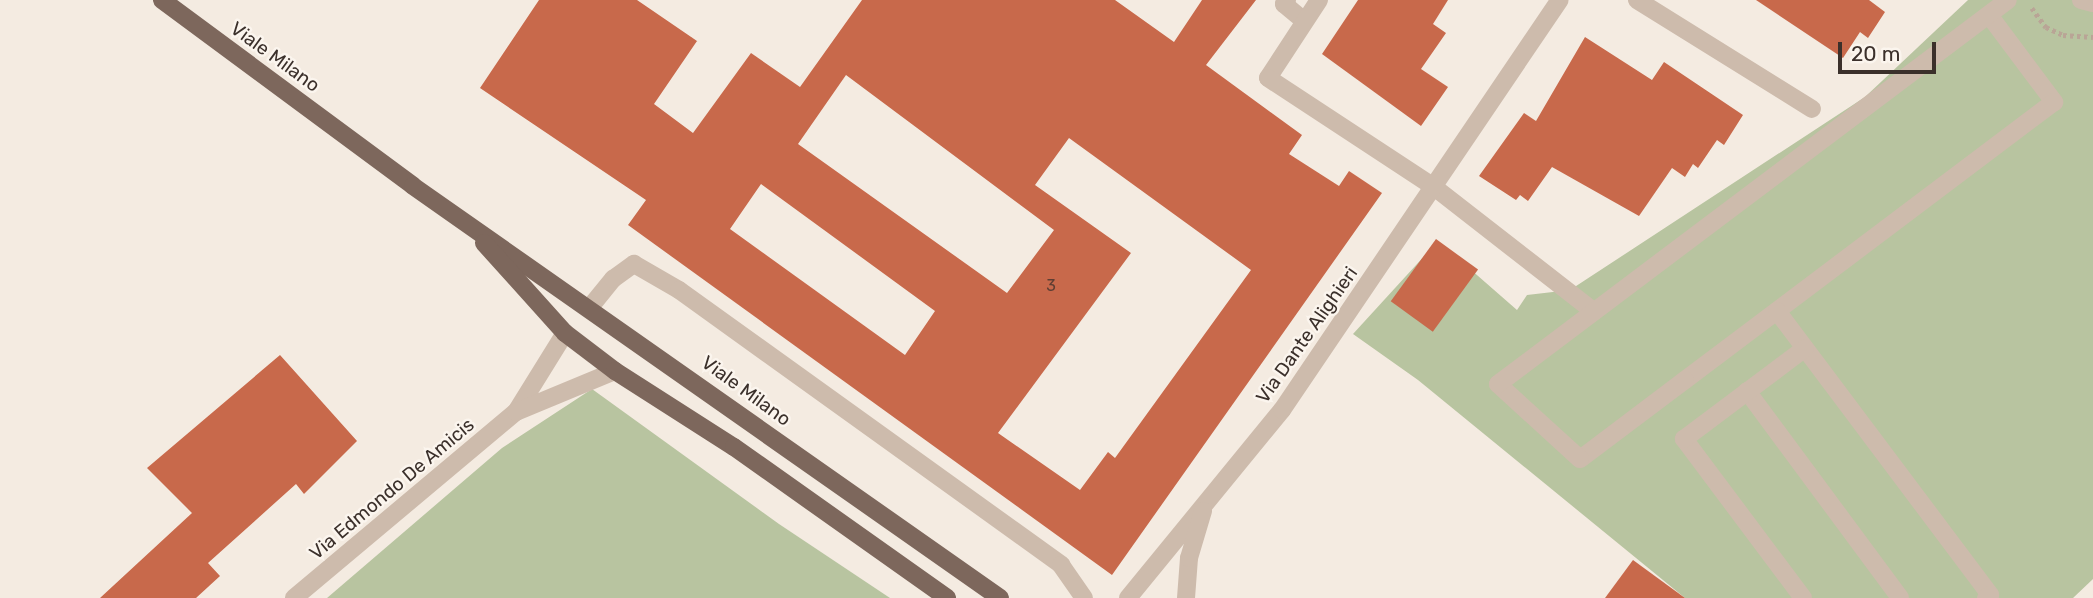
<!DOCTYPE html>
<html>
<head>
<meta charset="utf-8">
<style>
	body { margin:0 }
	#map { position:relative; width:2093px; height:598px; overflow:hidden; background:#f4ebe1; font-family:Rubik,sans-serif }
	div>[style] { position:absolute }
	.green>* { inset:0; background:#b8c4a0 }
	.building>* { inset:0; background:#c8694b; transform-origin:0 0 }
	.path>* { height:4.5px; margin-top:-2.25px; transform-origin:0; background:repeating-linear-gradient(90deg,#b9a596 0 3.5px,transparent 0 7px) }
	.minor>* { height:18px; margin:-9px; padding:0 9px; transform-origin:9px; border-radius:9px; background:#cdbbac }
	.major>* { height:18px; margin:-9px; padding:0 9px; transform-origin:9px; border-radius:9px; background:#7d675c }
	span { translate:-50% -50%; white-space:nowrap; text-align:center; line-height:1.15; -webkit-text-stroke:5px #fbf5ee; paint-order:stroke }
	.number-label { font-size:16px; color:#5e3e33 }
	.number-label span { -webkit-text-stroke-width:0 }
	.street-label { font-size:19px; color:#3b302b }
	.scale { position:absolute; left:1838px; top:42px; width:98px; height:32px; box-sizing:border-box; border:4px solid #3b302b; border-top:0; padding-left:9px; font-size:21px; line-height:24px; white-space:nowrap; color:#3b302b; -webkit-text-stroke:5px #fbf5ee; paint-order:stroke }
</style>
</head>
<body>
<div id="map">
	<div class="green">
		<div style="clip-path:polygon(1968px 0,2093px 0,2093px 579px,2073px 598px,1685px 598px,1418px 380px,1353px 334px,1438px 241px,1517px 310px,1527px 295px,1570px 290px,1865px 97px)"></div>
		<div style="clip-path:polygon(592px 389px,779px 524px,890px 598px,327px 598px,502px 448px)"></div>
	</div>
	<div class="building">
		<div style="clip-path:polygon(evenodd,539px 0,637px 0,697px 41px,654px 104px,693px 133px,751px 53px,800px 87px,862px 0,1115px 0,1174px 42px,1202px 0,1256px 0,1206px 65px,1302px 135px,1289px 154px,1339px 186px,1349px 171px,1382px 193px,1112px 575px,628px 225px,646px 200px,480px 88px,539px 0,846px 75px,1054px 230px,1007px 293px,798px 144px,846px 75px,539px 0,1069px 138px,1251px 270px,1115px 458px,1108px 452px,1080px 490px,998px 433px,1131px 253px,1035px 185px,1069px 138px,539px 0,761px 184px,935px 311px,905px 355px,730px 229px,761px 184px)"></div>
		<div style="clip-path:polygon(1358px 0,1448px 0,1433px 24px,1446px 33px,1421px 69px,1448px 87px,1421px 126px,1322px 54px)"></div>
		<div style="clip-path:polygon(1756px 0,1869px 0,1885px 12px,1868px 38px,1860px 32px,1843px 58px)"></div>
		<div style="clip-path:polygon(1585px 37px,1652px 80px,1664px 62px,1743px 115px,1724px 145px,1717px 140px,1698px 168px,1693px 164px,1685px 177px,1672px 168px,1639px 216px,1552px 167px,1528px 201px,1520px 195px,1516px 200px,1479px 176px,1524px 113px,1536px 121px)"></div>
		<div style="left:1436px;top:239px;width:52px;height:77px;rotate:36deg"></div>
		<div style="clip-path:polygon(280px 355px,357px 441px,304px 494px,296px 484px,208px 563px,220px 576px,196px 598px,100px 598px,192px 513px,147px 468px)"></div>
		<div style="clip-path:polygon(1633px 560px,1685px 598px,1605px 598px)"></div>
	</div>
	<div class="path">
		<div style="left:2032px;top:8px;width:24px;rotate:54deg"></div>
		<div style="left:2046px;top:27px;width:19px;rotate:25deg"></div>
		<div style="left:2063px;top:35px;width:30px;rotate:4deg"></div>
	</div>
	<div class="minor">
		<div style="left:1287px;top:0;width:5px;rotate:127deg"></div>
		<div style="left:1284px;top:4px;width:26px;rotate:40deg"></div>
		<div style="left:1319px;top:0;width:93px;rotate:123.2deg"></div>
		<div style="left:1268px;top:78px;width:199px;rotate:33.3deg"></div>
		<div style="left:1434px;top:187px;width:202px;rotate:37.9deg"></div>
		<div style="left:1637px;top:0;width:206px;rotate:31.9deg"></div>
		<div style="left:2081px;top:0;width:12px;rotate:14deg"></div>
		<div style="left:1989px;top:15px;width:109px;rotate:53.2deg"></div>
		<div style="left:2054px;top:102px;width:462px;rotate:143deg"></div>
		<div style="left:1685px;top:380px;width:131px;rotate:143deg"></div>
		<div style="left:1580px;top:459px;width:111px;rotate:-137.6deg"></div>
		<div style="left:1498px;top:384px;width:638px;rotate:-36.98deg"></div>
		<div style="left:591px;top:306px;width:35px;rotate:-51deg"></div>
		<div style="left:613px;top:279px;width:26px;rotate:-36deg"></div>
		<div style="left:634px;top:264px;width:52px;rotate:30deg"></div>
		<div style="left:679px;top:290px;width:471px;rotate:35.7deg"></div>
		<div style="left:1061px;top:565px;width:40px;rotate:55.1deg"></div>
		<div style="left:1777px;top:311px;width:355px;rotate:53.1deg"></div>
		<div style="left:1990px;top:595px;width:5px;rotate:143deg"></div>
		<div style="left:1747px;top:391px;width:257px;rotate:53.5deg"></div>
		<div style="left:516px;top:412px;width:93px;rotate:-58.2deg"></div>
		<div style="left:294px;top:598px;width:290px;rotate:-40deg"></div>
		<div style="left:516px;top:412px;width:107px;rotate:-22.5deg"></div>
		<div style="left:1128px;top:598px;width:243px;rotate:-50.7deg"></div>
		<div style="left:1282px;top:410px;width:495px;rotate:-55.9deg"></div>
		<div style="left:1186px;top:598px;width:40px;rotate:-85.7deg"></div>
		<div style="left:1189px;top:558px;width:49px;rotate:-73.4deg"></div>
		<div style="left:1803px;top:598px;width:199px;rotate:-126.8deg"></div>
		<div style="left:1684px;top:439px;width:151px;rotate:-36.9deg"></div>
	</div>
	<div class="major">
		<div style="left:162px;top:0;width:312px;rotate:36.5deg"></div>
		<div style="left:413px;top:186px;width:717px;rotate:35.06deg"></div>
		<div style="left:484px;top:243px;width:121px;rotate:48deg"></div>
		<div style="left:565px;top:333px;width:63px;rotate:37.2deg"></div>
		<div style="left:615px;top:371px;width:141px;rotate:32.6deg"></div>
		<div style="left:734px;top:447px;width:261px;rotate:35.3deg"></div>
	</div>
	<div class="number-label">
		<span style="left:1051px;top:286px">3</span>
	</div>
	<div class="street-label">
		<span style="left:275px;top:57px;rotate:36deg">Viale Milano</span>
		<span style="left:1307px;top:335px;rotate:-55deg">Via Dante Alighieri</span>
		<span style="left:746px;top:391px;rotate:36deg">Viale Milano</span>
		<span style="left:392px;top:489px;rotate:-40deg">Via Edmondo De Amicis</span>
	</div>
	<div class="scale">20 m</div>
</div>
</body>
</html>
